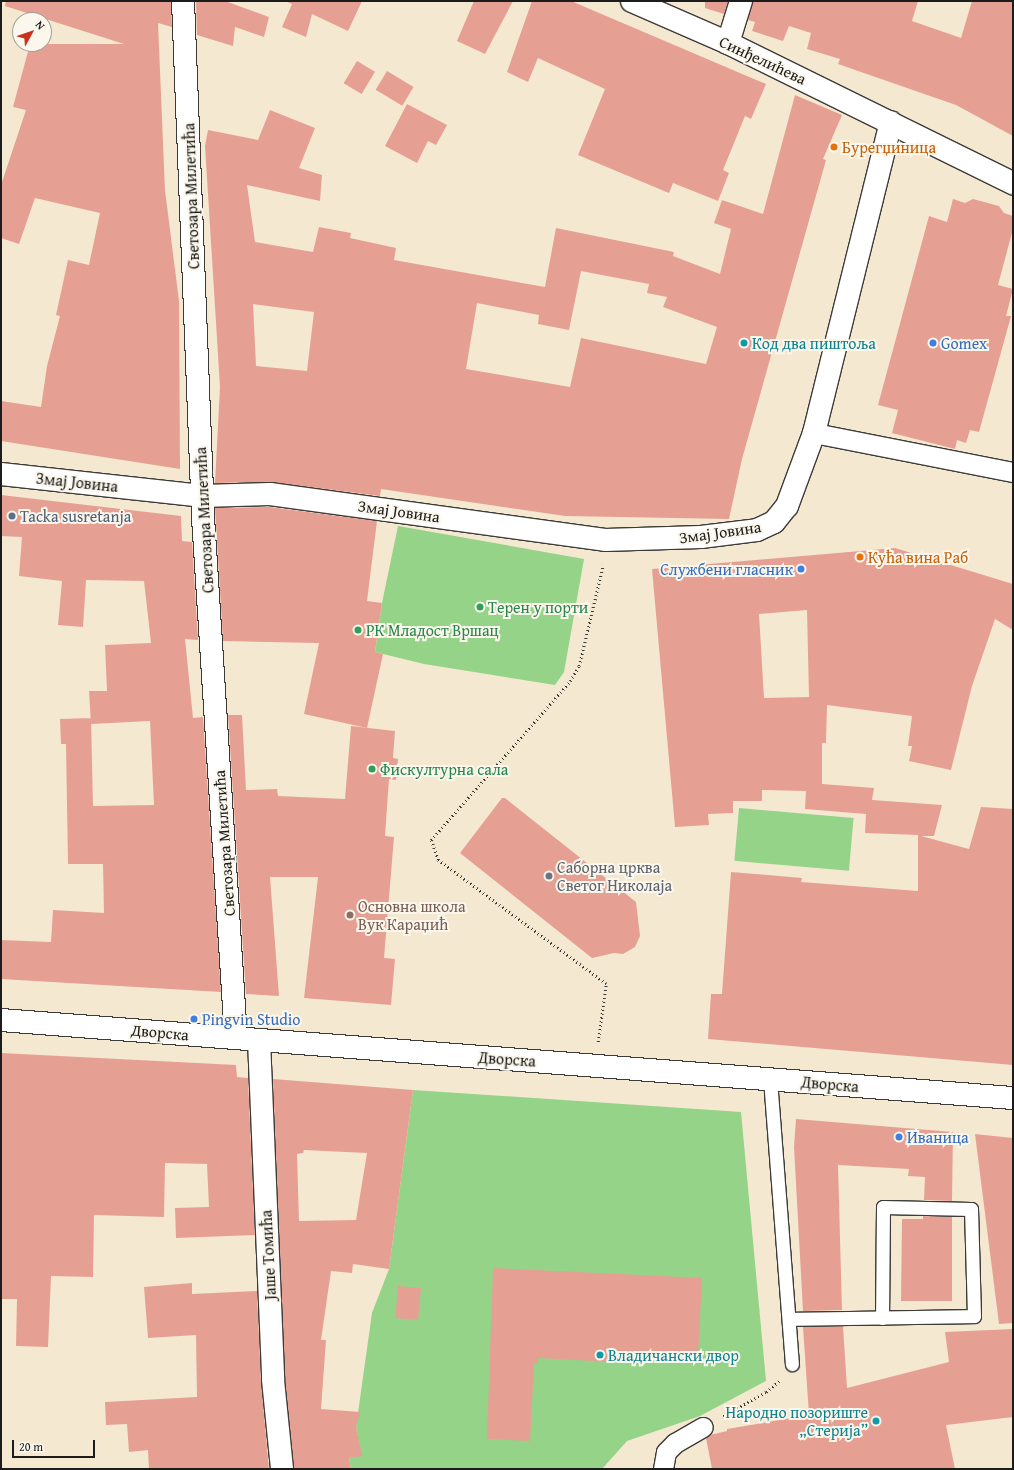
<!DOCTYPE html>
<html>
<head>
<meta charset="utf-8">
<style>
	body { margin:0 }
	#map { position:relative; width:1014px; height:1470px; overflow:hidden; background:#f5e8d1; font-family:"Gentium Book Plus",serif }
	div>[style] { position:absolute }
	.green>* { inset:0; background:#94d388; transform-origin:0 0 }
	.building>* { inset:0; background:#e6a093; transform-origin:0 0 }
	.path>* { height:2.5px; margin-top:-1.25px; transform-origin:0; background:repeating-linear-gradient(90deg,#3d3b37 0 1px,transparent 0 4px) }
	.roads { filter:drop-shadow(1px 0 #3d3b37) drop-shadow(-1px 0 #3d3b37) drop-shadow(0 1px #3d3b37) drop-shadow(0 -1px #3d3b37) }
	.service>* { height:13px; margin:-6.5px; padding:0 6.5px; transform-origin:6.5px; border-radius:6.5px; background:#fff }
	.pedestrian>* { height:19px; margin:-9.5px; padding:0 9.5px; transform-origin:9.5px; border-radius:9.5px; background:#fff }
	.minor>* { height:22px; margin:-11px; padding:0 11px; transform-origin:11px; border-radius:11px; background:#fff }
	.secondary>* { height:22px; margin:-11px; padding:0 11px; transform-origin:11px; border-radius:11px; background:#fff }
	.dots>* { width:11px; height:11px; translate:-50% -50%; box-sizing:border-box; border:2px solid #fbf7ec; border-radius:50% }
	span { translate:-50% -50%; white-space:nowrap; text-align:center; line-height:1.15; -webkit-text-stroke:4px #fbf7ec; paint-order:stroke }
	.street-label { font-size:16px; color:#1c1c1c }
	.food-label { font-size:16px; color:#c56008 }
	.left { translate:0 -50%; text-align:left }
	.culture-label { font-size:16px; color:#0d838f }
	.right { translate:-100% -50%; text-align:right }
	.shop-label { font-size:16px; color:#366cbe }
	.service-label { font-size:16px; color:#4e5e75 }
	.leisure-label { font-size:16px; color:#27864d }
	.worship-label { font-size:16px; color:#5b616d }
	.education-label { font-size:16px; color:#785e54 }
	.frame { position:absolute; inset:0; border:2px solid #1c1c1c; pointer-events:none }
	.north { position:absolute; left:12px; top:12px; width:40px; height:40px; box-sizing:border-box; background:#fbf7ec; border:1px solid #a29f99; border-radius:50%; rotate:50deg; font-size:11px; font-weight:700; line-height:16px; text-align:center; color:#1c1c1c }
	.north::after { content:''; display:block; margin:auto; width:14px; height:18px; background:#c8321e; clip-path:polygon(50% 0,100% 100%,50% 72%,0 100%) }
	.scale { position:absolute; left:12px; top:1440px; width:83px; height:18px; box-sizing:border-box; border:2px solid #1c1c1c; border-top:0; padding-left:5px; font-size:12px; line-height:14px; white-space:nowrap; color:#1c1c1c; -webkit-text-stroke:3px #fbf7ec; paint-order:stroke }
</style>
</head>
<body>
<div id="map">
	<div class="green">
		<div style="clip-path:polygon(398px 526px,584px 559px,564px 672px,555px 685px,424px 664px,375px 652px,382px 603px)"></div>
		<div style="left:739px;top:808px;width:115px;height:53px;rotate:5deg"></div>
		<div style="clip-path:polygon(413px 1090px,741px 1112px,766px 1381px,700px 1416px,627px 1441px,602px 1469px,351px 1469px,349px 1458px,361px 1455px,356px 1427px,372px 1313px,389px 1269px)"></div>
	</div>
	<div class="building">
		<div style="clip-path:polygon(6px 1px,171px 1px,172px 27px,158px 23px,165px 190px,179px 301px,180px 469px,1px 441px,1px 401px,41px 407px,47px 366px,60px 316px,56px 315px,68px 260px,89px 265px,100px 213px,35px 198px,19px 244px,1px 238px,1px 185px,26px 110px,13px 107px,30px 44px,124px 44px,5px 6px)"></div>
		<div style="clip-path:polygon(196px 1px,225px 1px,269px 17px,264px 37px,235px 27px,233px 46px,197px 35px)"></div>
		<div style="clip-path:polygon(285px 1px,362px 1px,348px 31px,312px 14px,306px 37px,282px 27px,292px 4px)"></div>
		<div style="clip-path:polygon(474px 1px,513px 1px,485px 54px,457px 41px)"></div>
		<div style="clip-path:polygon(532px 1px,571px 1px,766px 84px,751px 119px,745px 116px,723px 170px,729px 173px,718px 201px,673px 183px,669px 193px,578px 155px,605px 89px,538px 58px,528px 82px,507px 72px)"></div>
		<div style="clip-path:polygon(705px 1px,728px 1px,724px 14px,705px 8px)"></div>
		<div style="clip-path:polygon(753px 1px,918px 1px,912px 21px,961px 38px,972px 1px,1013px 1px,1013px 136px,956px 105px,838px 64px,840px 59px,807px 49px,811px 33px,789px 26px,783px 41px,752px 31px,755px 22px,748px 20px)"></div>
		<div style="left:357px;top:61px;width:21px;height:26px;rotate:31deg"></div>
		<div style="left:387px;top:71px;width:31px;height:22px;rotate:31deg"></div>
		<div style="clip-path:polygon(evenodd,795px 95px,842px 115px,823px 159px,826px 160px,742px 459px,729px 519px,565px 516px,381px 489px,380px 496px,272px 482px,215px 483px,220px 387px,205px 146px,208px 130px,258px 140px,270px 110px,315px 128px,299px 168px,322px 175px,320px 201px,247px 185px,255px 242px,313px 252px,319px 227px,351px 233px,350px 238px,396px 248px,394px 260px,545px 287px,556px 228px,674px 252px,673px 256px,720px 274px,731px 229px,714px 223px,722px 200px,763px 214px,795px 95px,581px 271px,649px 284px,647px 293px,667px 297px,663px 307px,717px 327px,706px 364px,581px 338px,570px 387px,466px 369px,477px 303px,539px 315px,538px 324px,569px 330px,581px 271px,795px 95px,253px 304px,314px 312px,307px 371px,256px 366px,253px 304px)"></div>
		<div style="clip-path:polygon(407px 104px,447px 125px,436px 145px,428px 141px,417px 163px,385px 146px)"></div>
		<div style="clip-path:polygon(953px 199px,965px 203px,973px 199px,999px 206px,1004px 213px,1013px 216px,1013px 229px,998px 285px,1013px 289px,1006px 316px,1011px 316px,979px 432px,970px 430px,966px 443px,957px 440px,955px 449px,892px 433px,898px 410px,878px 405px,929px 216px,947px 222px)"></div>
		<div style="clip-path:polygon(1px 495px,181px 516px,182px 541px,192px 542px,198px 640px,185px 639px,193px 718px,203px 717px,221px 992px,1px 979px,1px 940px,51px 942px,53px 910px,104px 913px,103px 864px,68px 864px,66px 744px,61px 744px,60px 719px,91px 718px,93px 806px,154px 805px,150px 721px,91px 724px,89px 691px,107px 691px,105px 645px,151px 643px,144px 581px,86px 580px,83px 627px,58px 625px,62px 581px,19px 576px,22px 537px,1px 536px)"></div>
		<div style="clip-path:polygon(269px 507px,377px 521px,367px 601px,382px 603px,375px 652px,383px 654px,367px 728px,304px 714px,319px 643px,223px 641px,215px 508px)"></div>
		<div style="clip-path:polygon(evenodd,895px 548px,1013px 584px,1013px 630px,995px 619px,972px 686px,951px 770px,909px 761px,912px 746px,908px 746px,912px 716px,827px 705px,826px 743px,822px 743px,822px 784px,874px 788px,872px 800px,942px 805px,934px 836px,921px 836px,969px 849px,981px 807px,1013px 809px,1013px 1065px,708px 1039px,711px 994px,722px 994px,731px 872px,802px 878px,801px 882px,918px 891px,918px 835px,865px 833px,866px 814px,805px 809px,806px 791px,762px 790px,762px 801px,733px 801px,733px 813px,708px 814px,709px 825px,675px 827px,652px 569px,895px 548px,807px 610px,809px 697px,764px 698px,759px 614px,807px 610px)"></div>
		<div style="clip-path:polygon(228px 715px,242px 715px,246px 790px,277px 789px,278px 796px,345px 799px,351px 726px,395px 731px,393px 758px,398px 759px,396px 780px,389px 779px,385px 836px,394px 837px,384px 958px,395px 959px,391px 1005px,304px 998px,318px 877px,270px 877px,279px 996px,246px 994px)"></div>
		<div style="clip-path:polygon(502px 798px,505px 798px,636px 902px,640px 936px,635px 947px,623px 954px,614px 953px,592px 958px,460px 853px)"></div>
		<div style="clip-path:polygon(1px 1053px,236px 1065px,237px 1077px,248px 1078px,255px 1235px,176px 1238px,175px 1208px,209px 1207px,207px 1164px,165px 1163px,164px 1217px,94px 1215px,93px 1277px,51px 1276px,48px 1347px,16px 1346px,17px 1299px,1px 1299px)"></div>
		<div style="clip-path:polygon(evenodd,273px 1079px,413px 1090px,389px 1269px,353px 1264px,352px 1273px,331px 1271px,321px 1340px,326px 1340px,321px 1409px,360px 1412px,356px 1427px,362px 1456px,349px 1458px,351px 1469px,294px 1469px,285px 1379px,273px 1079px,304px 1150px,367px 1153px,356px 1220px,299px 1221px,297px 1154px,303px 1153px,304px 1150px)"></div>
		<div style="clip-path:polygon(796px 1119px,953px 1132px,952px 1201px,924px 1200px,925px 1177px,908px 1176px,909px 1169px,838px 1165px,842px 1310px,803px 1311px,794px 1147px)"></div>
		<div style="clip-path:polygon(975px 1134px,1013px 1138px,1013px 1323px,999px 1324px)"></div>
		<div style="clip-path:polygon(923px 1216px,952px 1217px,952px 1301px,901px 1301px,902px 1219px,923px 1219px)"></div>
		<div style="clip-path:polygon(493px 1268px,702px 1278px,698px 1358px,626px 1354px,625px 1357px,613px 1356px,612px 1362px,538px 1358px,537px 1363px,534px 1363px,530px 1441px,487px 1439px)"></div>
		<div style="clip-path:polygon(192px 1283px,192px 1294px,257px 1291px,261px 1381px,269px 1469px,149px 1469px,148px 1450px,129px 1452px,127px 1424px,106px 1425px,105px 1402px,197px 1397px,196px 1335px,148px 1338px,144px 1287px)"></div>
		<div style="left:398px;top:1286px;width:23px;height:32px;rotate:5deg"></div>
		<div style="clip-path:polygon(843px 1326px,847px 1388px,949px 1362px,945px 1332px,1013px 1329px,1013px 1417px,946px 1425px,955px 1469px,712px 1469px,706px 1438px,710px 1435px,727px 1431px,727px 1429px,809px 1415px,803px 1327px)"></div>
	</div>
	<div class="path">
		<div style="left:598px;top:1042px;width:59px;rotate:-82.1deg"></div>
		<div style="left:606px;top:984px;width:209px;rotate:-143.6deg"></div>
		<div style="left:438px;top:860px;width:21px;rotate:-109deg"></div>
		<div style="left:431px;top:840px;width:211px;rotate:-48.8deg"></div>
		<div style="left:570px;top:681px;width:17px;rotate:-59deg"></div>
		<div style="left:579px;top:666px;width:104px;rotate:-76.6deg"></div>
		<div style="left:723px;top:1416px;width:49px;rotate:-29.2deg"></div>
		<div style="left:766px;top:1392px;width:17px;rotate:-40deg"></div>
	</div>
	<div class="roads">
		<div class="service">
			<div style="left:770px;top:1079px;width:286px;rotate:85.6deg"></div>
			<div style="left:789px;top:1319px;width:185px;rotate:-0.9deg"></div>
			<div style="left:974px;top:1316px;width:107px;rotate:-91.6deg"></div>
			<div style="left:971px;top:1209px;width:88px;rotate:-178.7deg"></div>
			<div style="left:883px;top:1207px;width:111px;rotate:90.5deg"></div>
		</div>
		<div class="pedestrian">
			<div style="left:814px;top:433px;width:203px;rotate:11.1deg"></div>
			<div style="left:663px;top:1469px;width:17px;rotate:-80deg"></div>
			<div style="left:666px;top:1452px;width:13px;rotate:-45deg"></div>
			<div style="left:675px;top:1443px;width:32px;rotate:-30deg"></div>
		</div>
		<div class="minor">
			<div style="left:183px;top:1px;width:516px;rotate:87.78deg"></div>
			<div style="left:203px;top:517px;width:522px;rotate:86.38deg"></div>
			<div style="left:632px;top:1px;width:105px;rotate:23.6deg"></div>
			<div style="left:728px;top:43px;width:318px;rotate:26.2deg"></div>
			<div style="left:728px;top:43px;width:44px;rotate:-72.8deg"></div>
			<div style="left:1px;top:474px;width:202px;rotate:6.2deg"></div>
			<div style="left:202px;top:496px;width:68px;rotate:-1.7deg"></div>
			<div style="left:270px;top:494px;width:338px;rotate:7.8deg"></div>
			<div style="left:605px;top:540px;width:96px;rotate:-1.8deg"></div>
			<div style="left:701px;top:537px;width:56px;rotate:-7.1deg"></div>
			<div style="left:757px;top:530px;width:19px;rotate:-25deg"></div>
			<div style="left:774px;top:522px;width:21px;rotate:-51deg"></div>
			<div style="left:787px;top:506px;width:78px;rotate:-69.7deg"></div>
			<div style="left:814px;top:433px;width:320px;rotate:-76.1deg"></div>
			<div style="left:259px;top:1040px;width:340px;rotate:87.6deg"></div>
			<div style="left:273px;top:1380px;width:89px;rotate:84.2deg"></div>
		</div>
		<div class="secondary">
			<div style="left:1px;top:1020px;width:1015px;rotate:4.41deg"></div>
		</div>
	</div>
	<div class="dots">
		<div style="left:834px;top:147px;background:#e8710a"></div>
		<div style="left:744px;top:343px;background:#0f9aa8"></div>
		<div style="left:933px;top:343px;background:#3f7fe0"></div>
		<div style="left:12px;top:516px;background:#5c6f8a"></div>
		<div style="left:860px;top:557px;background:#e8710a"></div>
		<div style="left:801px;top:569px;background:#3f7fe0"></div>
		<div style="left:480px;top:607px;background:#2e9e5b"></div>
		<div style="left:358px;top:630px;background:#2e9e5b"></div>
		<div style="left:372px;top:769px;background:#2e9e5b"></div>
		<div style="left:549px;top:876px;background:#6b7280"></div>
		<div style="left:350px;top:915px;background:#8d6e63"></div>
		<div style="left:194px;top:1019px;background:#3f7fe0"></div>
		<div style="left:899px;top:1137px;background:#3f7fe0"></div>
		<div style="left:600px;top:1355px;background:#0f9aa8"></div>
		<div style="left:876px;top:1421px;background:#0f9aa8"></div>
	</div>
	<div class="street-label">
		<span style="left:763px;top:60px;rotate:25deg">Синђелићева</span>
		<span style="left:191px;top:196px;rotate:-92deg">Светозара Милетића</span>
		<span style="left:77px;top:482px;rotate:6deg">Змај Јовина</span>
		<span style="left:399px;top:511px;rotate:8deg">Змај Јовина</span>
		<span style="left:204px;top:520px;rotate:-93deg">Светозара Милетића</span>
		<span style="left:720px;top:532px;rotate:-8deg">Змај Јовина</span>
		<span style="left:224px;top:843px;rotate:-94deg">Светозара Милетића</span>
		<span style="left:160px;top:1032px;rotate:5deg">Дворска</span>
		<span style="left:507px;top:1059px;rotate:4deg">Дворска</span>
		<span style="left:830px;top:1084px;rotate:5deg">Дворска</span>
		<span style="left:268px;top:1255px;rotate:-93deg">Јаше Томића</span>
	</div>
	<div class="food-label">
		<span class="left" style="left:842px;top:147px">Бурегџиница</span>
		<span class="left" style="left:868px;top:557px">Кућа вина Раб</span>
	</div>
	<div class="culture-label">
		<span class="left" style="left:752px;top:343px">Код два пиштоља</span>
		<span class="left" style="left:608px;top:1355px">Владичански двор</span>
		<span class="right" style="left:868px;top:1421px">Народно позориште<br>„Стерија”</span>
	</div>
	<div class="shop-label">
		<span class="left" style="left:941px;top:343px">Gomex</span>
		<span class="right" style="left:793px;top:569px">Службени гласник</span>
		<span class="left" style="left:202px;top:1019px">Pingvin Studio</span>
		<span class="left" style="left:907px;top:1137px">Иваница</span>
	</div>
	<div class="service-label">
		<span class="left" style="left:20px;top:516px">Tacka susretanja</span>
	</div>
	<div class="leisure-label">
		<span class="left" style="left:488px;top:607px">Терен у порти</span>
		<span class="left" style="left:366px;top:630px">РК Младост Вршац</span>
		<span class="left" style="left:380px;top:769px">Фискултурна сала</span>
	</div>
	<div class="worship-label">
		<span class="left" style="left:557px;top:876px">Саборна црква<br>Светог Николаја</span>
	</div>
	<div class="education-label">
		<span class="left" style="left:358px;top:915px">Основна школа<br>Вук Караџић</span>
	</div>
	<div class="frame"></div>
	<div class="north">N</div>
	<div class="scale">20 m</div>
</div>
</body>
</html>
